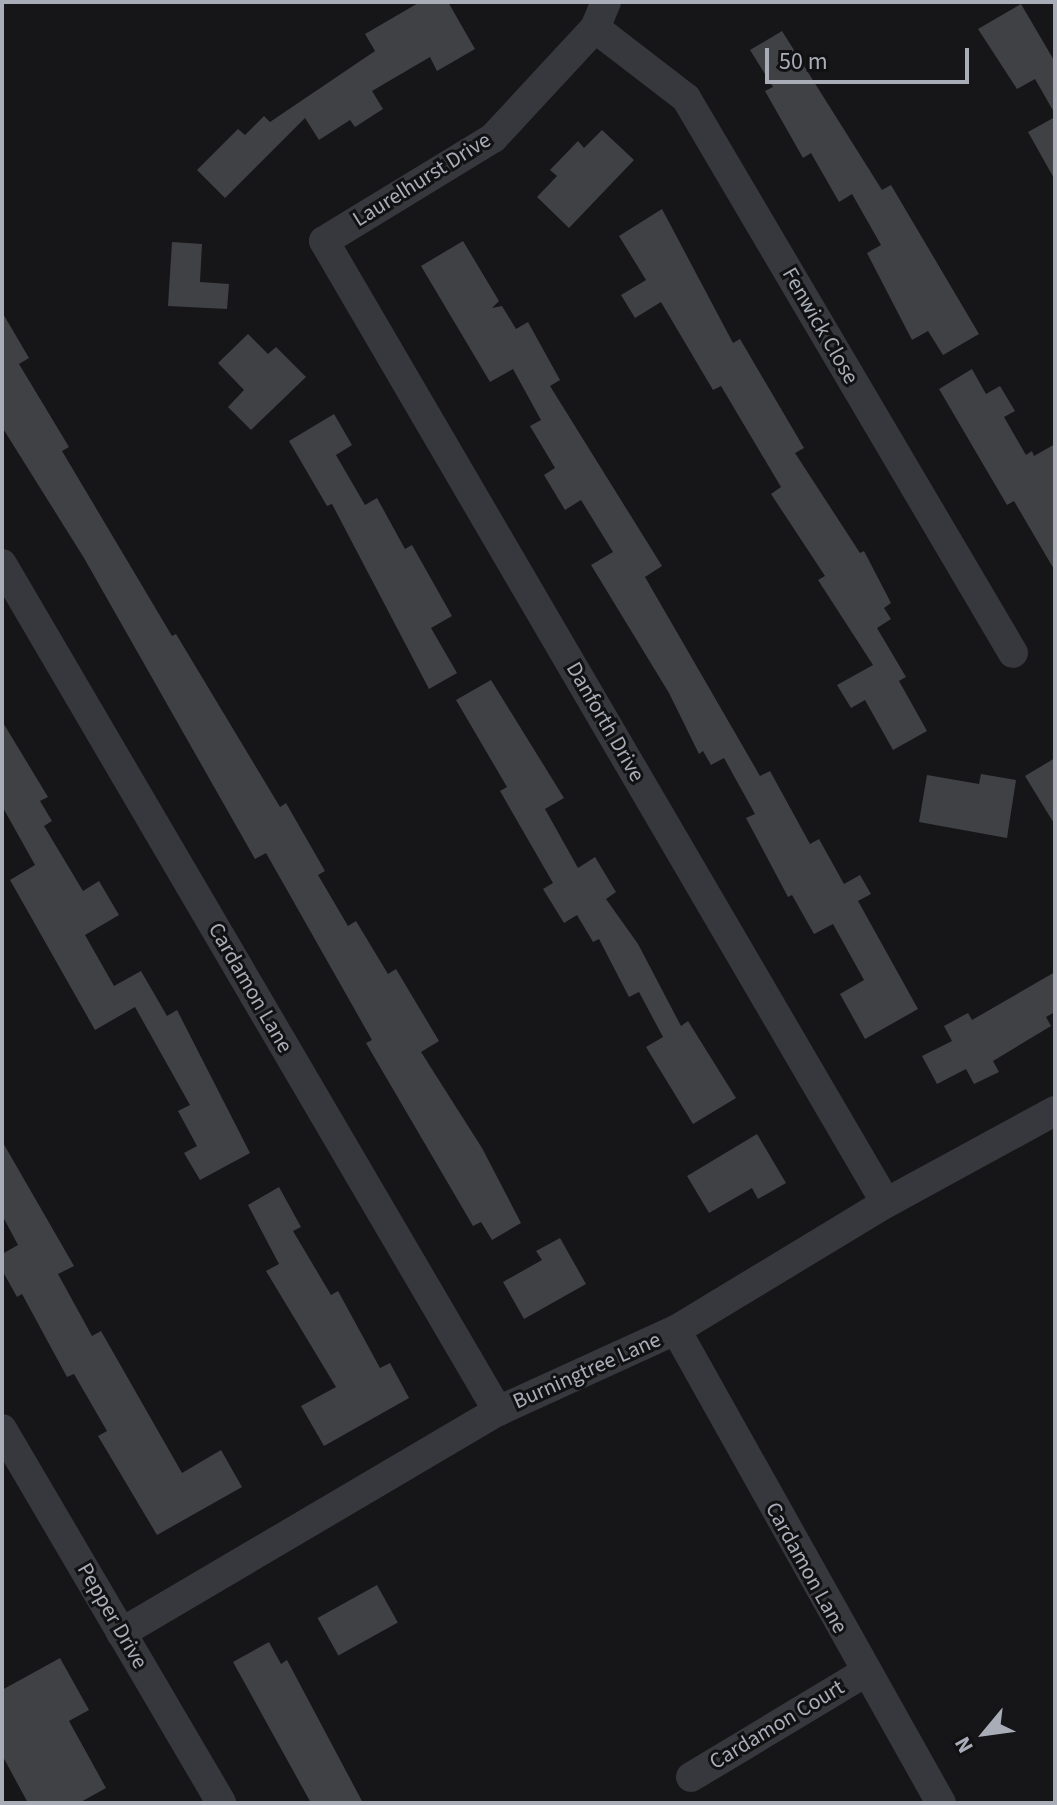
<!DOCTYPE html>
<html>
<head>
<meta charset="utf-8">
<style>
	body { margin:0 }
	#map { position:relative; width:1057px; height:1805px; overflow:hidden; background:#161618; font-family:"Source Sans 3",sans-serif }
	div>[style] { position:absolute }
	.building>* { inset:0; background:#404145; transform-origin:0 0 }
	.minor>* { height:30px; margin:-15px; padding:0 15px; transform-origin:15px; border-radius:15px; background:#37383d }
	span { translate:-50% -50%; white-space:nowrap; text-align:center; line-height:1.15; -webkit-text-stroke:6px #111113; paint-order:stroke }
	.street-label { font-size:22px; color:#a8adb8 }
	.frame { position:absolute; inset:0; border:4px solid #a8adb8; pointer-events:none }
	.north { position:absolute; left:945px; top:1693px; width:80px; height:80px; -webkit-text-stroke:6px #111113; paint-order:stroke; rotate:241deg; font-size:22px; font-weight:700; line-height:32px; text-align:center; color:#a8adb8 }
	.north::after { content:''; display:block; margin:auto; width:28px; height:36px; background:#a8adb8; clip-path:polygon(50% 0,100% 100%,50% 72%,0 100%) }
	.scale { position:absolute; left:765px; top:48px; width:204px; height:36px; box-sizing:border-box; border:4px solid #a8adb8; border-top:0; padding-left:10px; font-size:24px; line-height:28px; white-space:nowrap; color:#a8adb8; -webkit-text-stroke:6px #111113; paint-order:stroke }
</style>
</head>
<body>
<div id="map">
	<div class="building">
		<div style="clip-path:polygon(420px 2px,448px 2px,475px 49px,437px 71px,430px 57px,372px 91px,383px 109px,355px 127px,350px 120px,319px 140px,305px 118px,225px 198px,197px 170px,238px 129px,245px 135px,264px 116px,270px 122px,375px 51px,365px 34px)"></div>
		<div style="clip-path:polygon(1021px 4px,1055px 62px,1055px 114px,1035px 79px,1017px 89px,978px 29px)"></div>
		<div style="clip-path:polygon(782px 31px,882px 190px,891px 185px,979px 334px,943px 355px,928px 331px,912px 340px,867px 253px,881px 245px,852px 194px,839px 202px,811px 153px,803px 158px,765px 91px,773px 87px,750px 50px)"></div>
		<div style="clip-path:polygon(1055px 117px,1055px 180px,1028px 132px)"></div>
		<div style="clip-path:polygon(602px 130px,634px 160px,569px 228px,537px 197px,557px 176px,550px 170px,578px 141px,584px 148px)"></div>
		<div style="clip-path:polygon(662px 209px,733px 343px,740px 339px,804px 448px,795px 453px,860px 553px,864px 551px,891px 603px,884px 608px,891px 619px,877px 628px,906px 677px,899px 681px,927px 731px,893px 750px,865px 700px,851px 708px,837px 685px,873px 665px,818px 580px,825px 576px,771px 494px,781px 487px,721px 386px,713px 390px,661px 302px,635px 318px,621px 295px,646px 280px,619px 236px)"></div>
		<div style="clip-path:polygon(463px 241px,499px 301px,492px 308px,502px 306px,516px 329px,528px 322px,560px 380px,550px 386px,662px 566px,645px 577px,760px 776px,770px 771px,810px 844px,819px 839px,844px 884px,860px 875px,871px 894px,858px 901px,918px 1009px,865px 1039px,840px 994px,864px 980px,833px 924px,814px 934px,792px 895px,788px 897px,746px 818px,755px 814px,724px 758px,711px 765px,703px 751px,699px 754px,669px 693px,591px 565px,613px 552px,581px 500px,565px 510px,544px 475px,555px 468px,530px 426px,541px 420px,513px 369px,490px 382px,421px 266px)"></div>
		<div style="clip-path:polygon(172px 242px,202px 244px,200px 282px,229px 284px,227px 309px,168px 306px)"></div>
		<div style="clip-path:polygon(2px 312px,29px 358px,19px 364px,69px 447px,62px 451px,172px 636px,176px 634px,280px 807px,286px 803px,325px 871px,318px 875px,348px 926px,356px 921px,388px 974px,396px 969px,439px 1041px,421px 1052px,482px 1148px,521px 1223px,492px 1240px,481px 1222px,473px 1226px,366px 1043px,372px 1040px,266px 853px,255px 859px,84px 558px,2px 427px)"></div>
		<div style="clip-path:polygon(248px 334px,268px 354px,276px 347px,306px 377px,251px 430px,228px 407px,244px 390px,218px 363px)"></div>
		<div style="clip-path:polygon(972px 369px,986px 394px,1000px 386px,1015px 411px,1004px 417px,1026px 455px,1032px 451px,1034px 456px,1055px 444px,1055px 571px,1014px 501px,1007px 505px,939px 389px)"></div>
		<div style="clip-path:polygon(334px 414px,352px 445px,336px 455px,365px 505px,377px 498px,405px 549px,412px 545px,452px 616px,431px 628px,457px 673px,429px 689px,332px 504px,327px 506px,289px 441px)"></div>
		<div style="clip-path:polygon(491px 680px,564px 798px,545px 809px,578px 868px,595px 857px,616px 892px,606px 899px,638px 944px,681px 1026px,688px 1021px,736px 1098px,693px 1124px,646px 1047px,663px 1037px,639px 992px,629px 997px,599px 939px,593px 942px,577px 915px,564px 923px,543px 889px,553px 883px,500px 791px,507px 787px,456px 700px)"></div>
		<div style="clip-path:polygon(2px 721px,48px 797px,40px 801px,52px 821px,44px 826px,83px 891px,99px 881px,119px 915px,85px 935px,114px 986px,141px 971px,167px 1016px,177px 1010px,250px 1153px,200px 1180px,184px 1153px,197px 1146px,178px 1111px,190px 1105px,135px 1007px,95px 1030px,10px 880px,35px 865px,2px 806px)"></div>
		<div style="clip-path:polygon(1055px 758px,1055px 825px,1025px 776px)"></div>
		<div style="clip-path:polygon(981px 774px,1016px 780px,1007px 838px,919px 822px,927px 775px,979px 784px)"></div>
		<div style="clip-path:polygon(1055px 972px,1055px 1012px,1046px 1017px,1051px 1026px,993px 1061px,999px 1072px,974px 1084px,966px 1069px,937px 1084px,922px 1056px,952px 1041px,944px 1026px,968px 1013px,972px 1020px)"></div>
		<div style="clip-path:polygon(757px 1134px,786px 1183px,758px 1199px,752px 1188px,709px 1213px,687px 1176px)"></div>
		<div style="clip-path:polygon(2px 1141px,74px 1266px,58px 1274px,92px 1336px,101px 1331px,182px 1473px,221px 1450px,242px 1487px,157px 1535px,98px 1436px,107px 1431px,74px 1374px,67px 1377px,22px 1294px,17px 1297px,2px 1270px,2px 1254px,18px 1245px,2px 1215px)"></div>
		<div style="clip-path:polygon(279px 1187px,301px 1227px,293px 1231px,331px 1295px,338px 1291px,380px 1368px,390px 1363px,409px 1398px,324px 1446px,301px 1406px,336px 1387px,266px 1271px,279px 1264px,248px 1205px)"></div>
		<div style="clip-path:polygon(560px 1238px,586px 1284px,524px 1319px,503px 1282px,542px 1260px,536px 1251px)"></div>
		<div style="left:377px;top:1585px;width:43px;height:68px;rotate:61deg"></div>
		<div style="clip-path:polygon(269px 1642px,281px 1664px,287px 1660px,363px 1803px,311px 1803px,233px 1662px)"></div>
		<div style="clip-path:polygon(60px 1658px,89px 1710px,69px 1721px,106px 1788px,79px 1803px,28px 1803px,2px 1755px,2px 1690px)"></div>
	</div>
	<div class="minor">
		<div style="left:606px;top:2px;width:28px;rotate:113deg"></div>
		<div style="left:595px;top:28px;width:150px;rotate:132.8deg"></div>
		<div style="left:493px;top:138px;width:198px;rotate:148.6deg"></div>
		<div style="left:324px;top:241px;width:1114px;rotate:59.71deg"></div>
		<div style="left:595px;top:28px;width:115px;rotate:37.6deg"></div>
		<div style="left:686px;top:98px;width:644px;rotate:59.49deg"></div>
		<div style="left:2px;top:564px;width:982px;rotate:59.65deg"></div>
		<div style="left:676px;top:1330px;width:542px;rotate:60.74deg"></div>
		<div style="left:2px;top:1429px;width:433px;rotate:59.6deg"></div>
		<div style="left:121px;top:1633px;width:438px;rotate:-30.5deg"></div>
		<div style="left:498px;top:1411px;width:196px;rotate:-24.5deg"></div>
		<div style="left:676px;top:1330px;width:245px;rotate:-31.2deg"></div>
		<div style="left:886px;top:1203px;width:192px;rotate:-28.6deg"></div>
		<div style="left:691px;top:1777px;width:202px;rotate:-31deg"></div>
	</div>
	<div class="street-label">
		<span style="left:422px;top:180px;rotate:-32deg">Laurelhurst Drive</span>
		<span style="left:820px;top:326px;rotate:60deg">Fenwick Close</span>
		<span style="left:605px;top:722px;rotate:60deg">Danforth Drive</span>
		<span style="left:250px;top:988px;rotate:60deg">Cardamon Lane</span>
		<span style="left:587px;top:1371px;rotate:-24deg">Burningtree Lane</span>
		<span style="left:806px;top:1568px;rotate:61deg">Cardamon Lane</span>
		<span style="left:112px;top:1616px;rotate:60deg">Pepper Drive</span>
		<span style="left:777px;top:1725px;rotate:-31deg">Cardamon Court</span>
	</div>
	<div class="frame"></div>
	<div class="north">N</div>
	<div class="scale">50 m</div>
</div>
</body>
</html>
